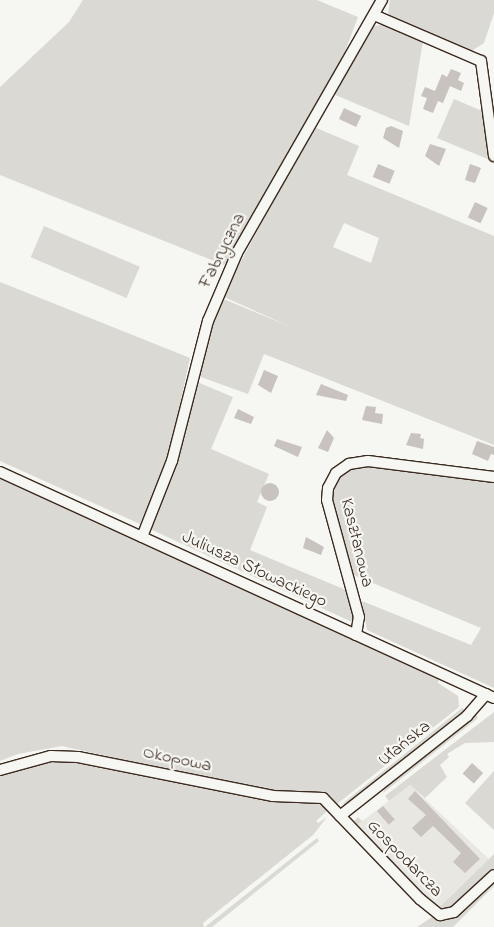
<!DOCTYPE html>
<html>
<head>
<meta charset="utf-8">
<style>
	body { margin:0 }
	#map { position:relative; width:494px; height:927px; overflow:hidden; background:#f6f6f2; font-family:"Indie Flower",sans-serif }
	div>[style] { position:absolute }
	.built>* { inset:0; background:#e8e7e2 }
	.green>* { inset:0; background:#dad9d3; transform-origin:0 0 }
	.building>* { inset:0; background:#c8c3be; transform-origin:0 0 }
	.round { border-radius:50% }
	.roads { filter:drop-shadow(1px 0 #3b2a1e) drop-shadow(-1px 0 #3b2a1e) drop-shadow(0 1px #3b2a1e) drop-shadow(0 -1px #3b2a1e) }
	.minor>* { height:10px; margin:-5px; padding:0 5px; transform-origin:5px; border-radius:5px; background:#f6f6f2 }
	span { translate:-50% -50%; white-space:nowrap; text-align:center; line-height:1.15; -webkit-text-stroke:4.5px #f6f6f2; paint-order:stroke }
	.street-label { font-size:18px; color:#3b2a1e }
</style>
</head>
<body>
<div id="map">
	<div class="built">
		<div style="clip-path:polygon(410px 785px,489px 859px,439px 909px,357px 825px)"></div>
	</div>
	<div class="green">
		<div style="clip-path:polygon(83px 0,317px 0,358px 17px,343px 57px,239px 245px,224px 265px,0 175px,0 87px,69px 22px)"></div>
		<div style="clip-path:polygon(390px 0,494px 0,494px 13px,484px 43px,470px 52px,391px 21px,388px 13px)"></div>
		<div style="clip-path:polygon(384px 24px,423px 41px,409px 126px,333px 94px,371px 27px)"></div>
		<div style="clip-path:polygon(454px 99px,482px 111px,490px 160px,437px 138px)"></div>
		<div style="clip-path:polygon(evenodd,314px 127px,359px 146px,347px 175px,494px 236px,494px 445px,264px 354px,248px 394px,198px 376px,208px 329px,221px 298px,291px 327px,222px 296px,314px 127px,344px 223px,379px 238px,371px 263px,333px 247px,344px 223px)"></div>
		<div style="left:44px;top:226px;width:104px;height:34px;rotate:23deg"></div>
		<div style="clip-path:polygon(0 282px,190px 358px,167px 464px,140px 524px,0 461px)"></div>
		<div style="clip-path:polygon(197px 382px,233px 397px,211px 449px,269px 474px,257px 502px,267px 507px,250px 550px,346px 590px,355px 614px,352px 622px,150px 529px,194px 384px)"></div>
		<div style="clip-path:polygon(363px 463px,494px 481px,494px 688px,367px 630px,362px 601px,471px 645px,481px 628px,351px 574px,331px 501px,331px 486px,339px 474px)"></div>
		<div style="clip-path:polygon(0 478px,439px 679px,438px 683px,458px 696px,459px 707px,337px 804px,323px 793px,259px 791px,62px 746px,18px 754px,0 761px)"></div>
		<div style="clip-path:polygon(462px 708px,465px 710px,462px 713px,350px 803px,342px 804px)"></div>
		<div style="clip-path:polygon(494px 712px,494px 742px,465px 743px,447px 754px,449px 757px,440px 765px,447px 777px,425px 798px,410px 785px,389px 801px,385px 796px)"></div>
		<div style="clip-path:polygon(476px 715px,478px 718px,383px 793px,385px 788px)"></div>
		<div style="clip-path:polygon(61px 760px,120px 768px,252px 797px,315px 800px,326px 808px,326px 812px,316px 821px,318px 823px,327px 817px,313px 835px,203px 923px,204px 927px,0 927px,0 773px,35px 762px)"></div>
		<div style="clip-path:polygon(494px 771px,494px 830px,465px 803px)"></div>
		<div style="clip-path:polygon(358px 817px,362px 821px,357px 825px,439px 908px,494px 854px,494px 870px,452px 908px,437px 910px,354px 826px,353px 822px)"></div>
		<div style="clip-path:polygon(317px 838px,319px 841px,212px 927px,205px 927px)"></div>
		<div style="clip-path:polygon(494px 880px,494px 886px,453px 927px,417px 927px,432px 917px,445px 919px,454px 917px)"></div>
	</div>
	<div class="building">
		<div style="clip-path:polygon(451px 69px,461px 73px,458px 80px,464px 83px,461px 91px,450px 86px,443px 103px,438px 101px,433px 113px,423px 109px,427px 98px,421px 96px,425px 87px,435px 91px,442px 74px,447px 77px)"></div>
		<div style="left:344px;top:108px;width:19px;height:12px;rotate:25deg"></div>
		<div style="clip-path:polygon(391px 126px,403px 131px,399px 148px,383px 138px,386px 128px)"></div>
		<div style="clip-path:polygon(430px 144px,446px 149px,439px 166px,425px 156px)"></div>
		<div style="left:378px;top:164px;width:18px;height:14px;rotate:22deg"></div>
		<div style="clip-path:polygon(470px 164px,481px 168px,475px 183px,465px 180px)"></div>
		<div style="left:475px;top:202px;width:14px;height:17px;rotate:25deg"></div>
		<div style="clip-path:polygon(264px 370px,278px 376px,271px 393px,258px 385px)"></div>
		<div style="clip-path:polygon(321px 384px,348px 395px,346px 401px,316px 395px)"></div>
		<div style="clip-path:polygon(366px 406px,376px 407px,375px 413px,383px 414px,382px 424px,362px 420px)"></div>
		<div style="clip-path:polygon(238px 409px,254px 417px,251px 424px,234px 418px)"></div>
		<div style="clip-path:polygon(327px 430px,334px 438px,328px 452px,318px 448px)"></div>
		<div style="clip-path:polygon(411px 433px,421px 434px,420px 438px,424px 439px,423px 449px,406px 445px)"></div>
		<div style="clip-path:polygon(277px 439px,302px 447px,298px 457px,274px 446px)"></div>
		<div style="clip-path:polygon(477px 441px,494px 447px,494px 455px,491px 454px,488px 461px,472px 454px)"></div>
		<div class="round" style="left:261px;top:483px;width:18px;height:18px"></div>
		<div style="clip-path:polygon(306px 537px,324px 547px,321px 555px,303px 548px)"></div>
		<div style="left:472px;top:763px;width:15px;height:14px;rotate:42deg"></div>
		<div style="clip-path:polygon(415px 791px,480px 859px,465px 873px,453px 862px,461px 853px,433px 826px,421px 837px,412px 828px,426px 815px,408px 799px)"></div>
		<div style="left:383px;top:806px;width:18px;height:8px;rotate:49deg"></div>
	</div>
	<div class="roads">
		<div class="minor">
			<div style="left:374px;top:15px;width:116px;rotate:23.3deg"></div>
			<div style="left:481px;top:61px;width:96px;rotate:82.2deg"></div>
			<div style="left:0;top:472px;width:543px;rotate:24.58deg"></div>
			<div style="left:142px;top:537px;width:82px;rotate:-68.5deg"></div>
			<div style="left:172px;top:461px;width:145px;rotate:-75.6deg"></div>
			<div style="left:208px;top:321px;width:74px;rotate:-66.9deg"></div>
			<div style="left:237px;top:253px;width:292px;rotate:-60.2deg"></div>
			<div style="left:356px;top:635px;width:18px;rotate:-81deg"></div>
			<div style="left:359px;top:617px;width:121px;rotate:-105.3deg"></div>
			<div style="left:327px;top:500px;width:12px;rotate:-85deg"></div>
			<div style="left:328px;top:488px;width:17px;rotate:-62deg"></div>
			<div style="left:336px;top:473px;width:16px;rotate:-35deg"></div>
			<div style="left:349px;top:464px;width:19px;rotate:-9deg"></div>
			<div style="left:368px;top:461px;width:127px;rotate:7.2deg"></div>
			<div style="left:0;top:770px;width:53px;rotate:-15.4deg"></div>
			<div style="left:51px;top:756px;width:27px;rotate:2deg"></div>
			<div style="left:78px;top:757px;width:199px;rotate:11.3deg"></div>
			<div style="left:273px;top:796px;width:50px;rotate:2.3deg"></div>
			<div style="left:323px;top:798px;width:140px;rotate:46.2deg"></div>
			<div style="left:420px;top:899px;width:26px;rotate:39deg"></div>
			<div style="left:440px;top:915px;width:14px;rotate:-12deg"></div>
			<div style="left:454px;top:912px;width:54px;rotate:-42.8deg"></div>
			<div style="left:340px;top:816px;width:162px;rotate:-38.2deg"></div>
			<div style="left:467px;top:716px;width:29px;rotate:-49deg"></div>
		</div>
	</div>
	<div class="street-label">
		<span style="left:223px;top:251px;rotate:-63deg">Fabryczna</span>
		<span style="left:356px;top:543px;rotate:76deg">Kasztanowa</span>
		<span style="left:254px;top:570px;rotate:25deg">Juliusza Słowackiego</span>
		<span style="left:405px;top:744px;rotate:-39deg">Ułańska</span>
		<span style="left:177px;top:760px;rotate:12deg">Okopowa</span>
		<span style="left:404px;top:859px;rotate:46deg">Gospodarcza</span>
	</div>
</div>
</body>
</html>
